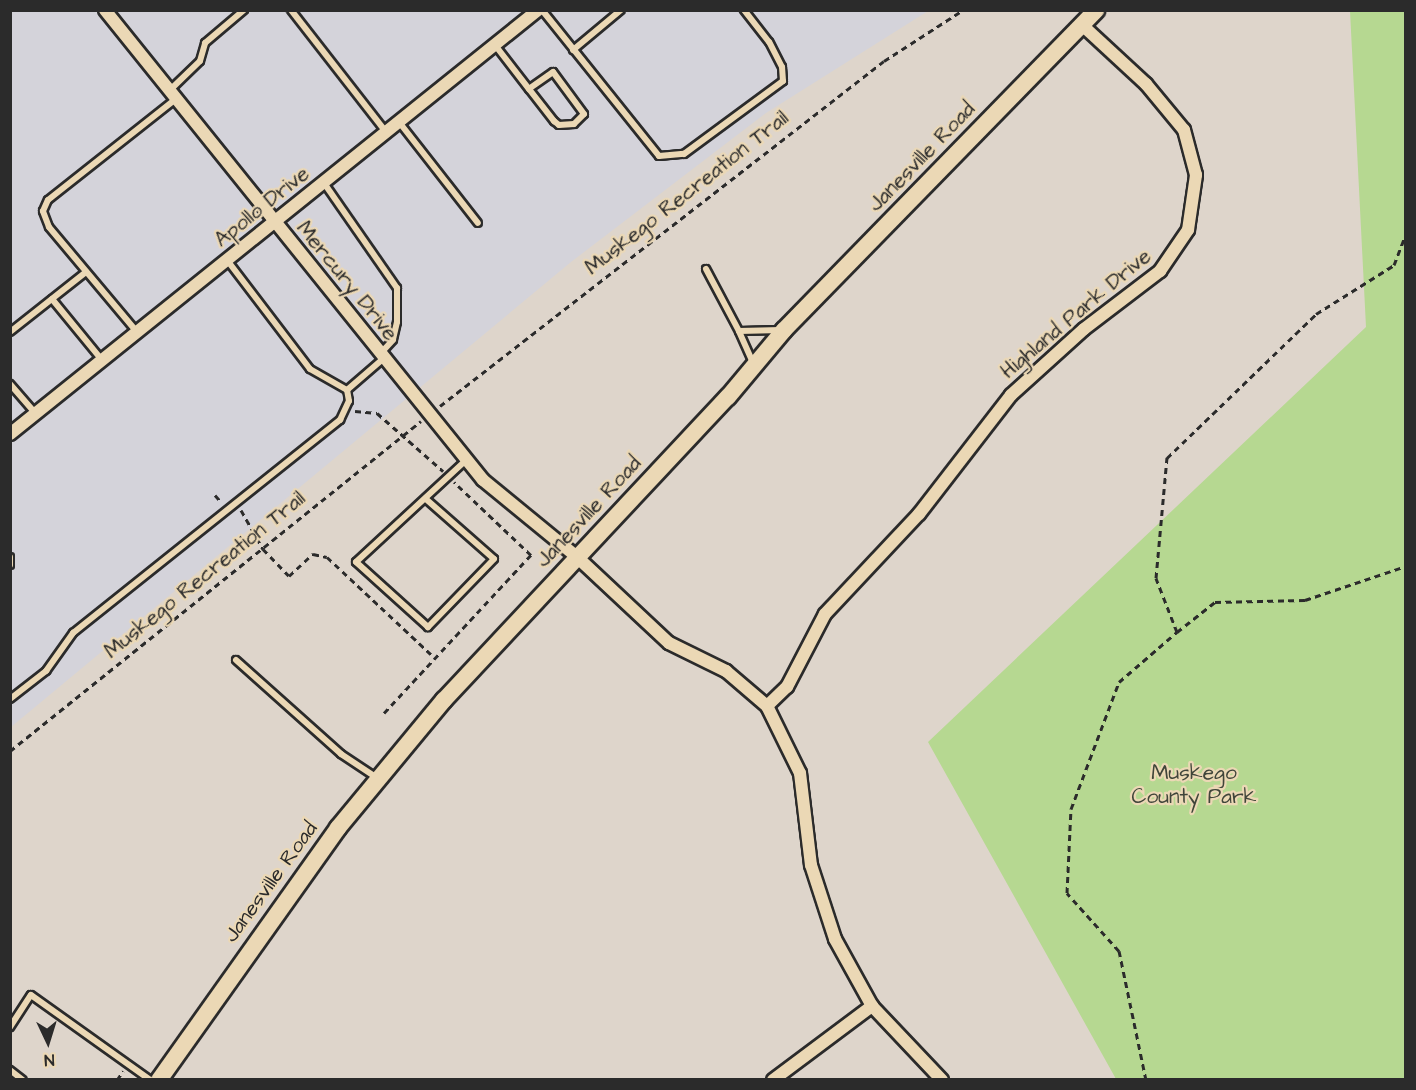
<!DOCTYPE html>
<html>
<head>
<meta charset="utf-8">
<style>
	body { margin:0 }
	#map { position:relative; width:1416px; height:1090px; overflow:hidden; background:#ded5cb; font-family:"Architects Daughter",sans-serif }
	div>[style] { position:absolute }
	.built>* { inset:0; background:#d4d3da }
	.green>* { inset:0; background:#b6d891 }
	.path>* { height:3px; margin-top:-1.5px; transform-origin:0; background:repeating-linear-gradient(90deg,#2b2b2b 0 6px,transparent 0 10.5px) }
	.roads { filter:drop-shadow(2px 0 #2b2b2b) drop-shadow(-2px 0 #2b2b2b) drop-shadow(0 2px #2b2b2b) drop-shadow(0 -2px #2b2b2b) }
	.lane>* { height:6px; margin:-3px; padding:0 3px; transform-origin:3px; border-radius:3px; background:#ebd8b5 }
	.street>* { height:12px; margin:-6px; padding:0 6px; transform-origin:6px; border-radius:6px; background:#ebd8b5 }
	.secondary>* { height:16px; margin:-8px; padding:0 8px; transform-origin:8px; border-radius:8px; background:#ebd8b5 }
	span { translate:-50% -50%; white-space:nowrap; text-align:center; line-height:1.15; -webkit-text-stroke:4.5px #ebd8b5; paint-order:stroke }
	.street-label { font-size:21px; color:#2b2b2b }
	.park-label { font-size:21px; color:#40453a }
	.frame { position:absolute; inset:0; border:12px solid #2b2b2b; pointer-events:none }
	.north { position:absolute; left:18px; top:1012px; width:60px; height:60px; -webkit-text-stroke:4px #ebd8b5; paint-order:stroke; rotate:176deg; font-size:16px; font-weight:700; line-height:24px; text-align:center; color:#2b2b2b }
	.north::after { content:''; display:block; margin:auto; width:21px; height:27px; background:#2b2b2b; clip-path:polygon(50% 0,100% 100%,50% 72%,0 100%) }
</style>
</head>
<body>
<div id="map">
	<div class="built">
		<div style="clip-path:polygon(11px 11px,928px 11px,766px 113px,571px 262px,11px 727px)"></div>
	</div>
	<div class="green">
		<div style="clip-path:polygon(1350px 11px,1405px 11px,1405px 1079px,1116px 1079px,928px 742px,1366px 327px)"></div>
	</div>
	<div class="path">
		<div style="left:440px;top:406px;width:562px;rotate:-37.85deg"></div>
		<div style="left:884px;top:61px;width:94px;rotate:-32.8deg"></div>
		<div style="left:355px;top:411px;width:22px;rotate:5deg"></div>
		<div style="left:377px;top:413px;width:88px;rotate:41.3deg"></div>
		<div style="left:215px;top:495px;width:9px;rotate:49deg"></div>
		<div style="left:241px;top:510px;width:45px;rotate:60.6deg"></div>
		<div style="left:263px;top:549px;width:37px;rotate:46deg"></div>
		<div style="left:289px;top:576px;width:33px;rotate:-43deg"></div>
		<div style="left:313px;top:554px;width:14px;rotate:12deg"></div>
		<div style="left:327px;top:557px;width:148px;rotate:43.1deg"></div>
		<div style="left:1177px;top:632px;width:48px;rotate:-38.3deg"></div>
		<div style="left:1215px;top:602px;width:90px;rotate:-1.3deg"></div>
		<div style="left:1305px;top:600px;width:107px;rotate:-18.6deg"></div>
		<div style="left:384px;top:713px;width:216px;rotate:-47.1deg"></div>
		<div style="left:531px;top:555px;width:106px;rotate:-136.5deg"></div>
		<div style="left:10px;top:751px;width:527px;rotate:-38.76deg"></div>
		<div style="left:117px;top:1080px;width:11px;rotate:-56deg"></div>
		<div style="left:1146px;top:1080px;width:132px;rotate:-101.8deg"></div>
		<div style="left:1119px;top:951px;width:78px;rotate:-131.9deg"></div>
		<div style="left:1067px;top:893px;width:84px;rotate:-87.3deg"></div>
		<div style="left:1071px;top:809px;width:136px;rotate:-69.3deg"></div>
		<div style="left:1119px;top:682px;width:77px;rotate:-40.8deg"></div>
		<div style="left:1177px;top:632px;width:58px;rotate:-111.3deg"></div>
		<div style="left:1156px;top:578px;width:121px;rotate:-84.8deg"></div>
		<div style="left:1167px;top:458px;width:207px;rotate:-44deg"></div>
		<div style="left:1316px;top:314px;width:92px;rotate:-32.1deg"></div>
		<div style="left:1394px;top:265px;width:33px;rotate:-69deg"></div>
	</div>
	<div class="roads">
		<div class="lane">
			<div style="left:291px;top:10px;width:155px;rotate:52.1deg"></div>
			<div style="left:542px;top:10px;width:187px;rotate:51.3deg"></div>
			<div style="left:659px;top:156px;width:25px;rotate:-5deg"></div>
			<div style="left:684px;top:154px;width:123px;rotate:-36.4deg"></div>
			<div style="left:783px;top:81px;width:14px;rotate:-94deg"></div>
			<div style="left:782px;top:67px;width:28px;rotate:-117deg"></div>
			<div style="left:769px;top:42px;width:41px;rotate:-128deg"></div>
			<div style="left:495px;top:45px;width:56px;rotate:52.3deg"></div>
			<div style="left:529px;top:89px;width:41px;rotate:52deg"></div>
			<div style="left:554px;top:121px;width:6px;rotate:39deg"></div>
			<div style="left:559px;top:125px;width:15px;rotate:-4deg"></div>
			<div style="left:574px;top:124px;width:14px;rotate:-45deg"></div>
			<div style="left:584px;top:114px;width:52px;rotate:-126.4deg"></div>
			<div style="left:553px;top:72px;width:29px;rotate:145deg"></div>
			<div style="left:573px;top:50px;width:62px;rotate:-39.8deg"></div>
			<div style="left:169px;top:91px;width:43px;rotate:-44.1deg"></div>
			<div style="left:200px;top:61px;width:19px;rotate:-74deg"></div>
			<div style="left:205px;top:43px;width:51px;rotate:-40.2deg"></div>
			<div style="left:399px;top:122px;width:128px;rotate:52deg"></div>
			<div style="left:324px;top:183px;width:128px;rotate:55.2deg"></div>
			<div style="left:397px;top:288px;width:34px;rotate:90deg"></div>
			<div style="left:397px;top:322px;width:18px;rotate:103deg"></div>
			<div style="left:393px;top:340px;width:18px;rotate:133deg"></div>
			<div style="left:227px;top:260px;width:137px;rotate:52.7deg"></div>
			<div style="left:310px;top:369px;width:43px;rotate:29.6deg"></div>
			<div style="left:706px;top:269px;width:70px;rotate:62deg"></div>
			<div style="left:52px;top:299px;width:79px;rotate:50.7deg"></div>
			<div style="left:10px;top:332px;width:97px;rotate:-38.3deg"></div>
			<div style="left:137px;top:332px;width:137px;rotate:-130deg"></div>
			<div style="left:49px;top:227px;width:17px;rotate:-111deg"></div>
			<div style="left:43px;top:211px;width:12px;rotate:-66deg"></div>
			<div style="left:48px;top:200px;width:163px;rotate:-38.3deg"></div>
			<div style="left:754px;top:365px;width:37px;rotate:-114deg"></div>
			<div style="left:739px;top:331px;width:42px;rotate:-1.4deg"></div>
			<div style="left:10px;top:384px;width:38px;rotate:49deg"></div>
			<div style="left:427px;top:500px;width:89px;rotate:41.4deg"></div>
			<div style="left:494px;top:559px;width:95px;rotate:134.1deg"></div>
			<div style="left:428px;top:627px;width:97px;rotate:-137.9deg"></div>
			<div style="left:356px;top:562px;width:150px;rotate:-42.8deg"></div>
			<div style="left:10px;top:557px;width:8px;rotate:90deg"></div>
			<div style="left:236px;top:660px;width:141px;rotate:41.8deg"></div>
			<div style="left:341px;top:754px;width:43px;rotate:33.7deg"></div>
			<div style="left:10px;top:699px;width:46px;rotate:-37.9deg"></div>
			<div style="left:46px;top:671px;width:47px;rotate:-54.6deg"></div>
			<div style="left:73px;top:633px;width:342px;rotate:-38.6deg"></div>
			<div style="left:340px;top:420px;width:21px;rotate:-65deg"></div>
			<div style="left:349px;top:401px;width:11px;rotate:-100deg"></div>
			<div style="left:347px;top:390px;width:49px;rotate:-40.9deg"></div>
			<div style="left:10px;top:1027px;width:38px;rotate:-57deg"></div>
			<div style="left:31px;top:995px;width:146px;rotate:35.5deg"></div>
			<div style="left:10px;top:1070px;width:16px;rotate:38deg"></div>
		</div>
		<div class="street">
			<div style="left:105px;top:10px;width:603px;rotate:51.19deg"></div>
			<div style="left:483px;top:480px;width:122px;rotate:39.3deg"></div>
			<div style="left:577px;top:557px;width:126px;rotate:43.1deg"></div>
			<div style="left:669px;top:643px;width:64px;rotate:26.2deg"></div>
			<div style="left:726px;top:671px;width:54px;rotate:40.5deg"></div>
			<div style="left:767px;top:706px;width:75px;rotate:63.8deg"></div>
			<div style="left:800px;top:773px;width:93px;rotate:83.2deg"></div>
			<div style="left:811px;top:865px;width:78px;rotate:72deg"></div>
			<div style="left:835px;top:939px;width:77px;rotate:61.1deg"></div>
			<div style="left:872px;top:1006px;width:102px;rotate:46.6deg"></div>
			<div style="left:10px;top:434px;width:677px;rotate:-38.77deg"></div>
			<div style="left:767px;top:706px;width:28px;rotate:-44deg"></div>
			<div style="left:787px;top:687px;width:82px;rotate:-62.5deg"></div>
			<div style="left:825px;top:614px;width:137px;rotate:-46.8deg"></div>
			<div style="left:919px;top:514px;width:150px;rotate:-52.3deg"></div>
			<div style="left:1011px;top:395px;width:98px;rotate:-42.1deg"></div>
			<div style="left:1084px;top:329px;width:96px;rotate:-37.3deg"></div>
			<div style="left:1160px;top:271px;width:50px;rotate:-55.7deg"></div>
			<div style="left:1188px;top:230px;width:56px;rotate:-81.7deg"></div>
			<div style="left:1196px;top:175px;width:47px;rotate:-104.9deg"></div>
			<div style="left:1184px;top:130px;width:60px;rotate:-129.6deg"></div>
			<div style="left:1146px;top:84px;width:87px;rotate:-137.3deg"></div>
			<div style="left:773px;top:1080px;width:124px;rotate:-36.8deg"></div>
		</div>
		<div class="secondary">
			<div style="left:159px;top:1080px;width:309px;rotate:-54.6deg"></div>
			<div style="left:338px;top:828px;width:166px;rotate:-50.4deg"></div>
			<div style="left:444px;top:700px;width:415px;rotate:-46.9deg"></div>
			<div style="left:728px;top:397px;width:87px;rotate:-50.1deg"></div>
			<div style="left:784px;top:330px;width:447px;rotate:-45.7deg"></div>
		</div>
	</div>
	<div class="street-label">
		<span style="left:922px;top:157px;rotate:-46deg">Janesville Road</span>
		<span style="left:687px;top:193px;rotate:-38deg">Muskego Recreation Trail</span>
		<span style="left:262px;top:207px;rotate:-39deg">Apollo Drive</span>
		<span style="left:347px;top:281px;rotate:51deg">Mercury Drive</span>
		<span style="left:1076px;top:314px;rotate:-40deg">Highland Park Drive</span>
		<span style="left:589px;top:512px;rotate:-47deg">Janesville Road</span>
		<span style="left:205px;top:575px;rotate:-39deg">Muskego Recreation Trail</span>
		<span style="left:271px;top:882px;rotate:-54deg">Janesville Road</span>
	</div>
	<div class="park-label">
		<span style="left:1194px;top:785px">Muskego<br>County Park</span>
	</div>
	<div class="frame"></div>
	<div class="north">N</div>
</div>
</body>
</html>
